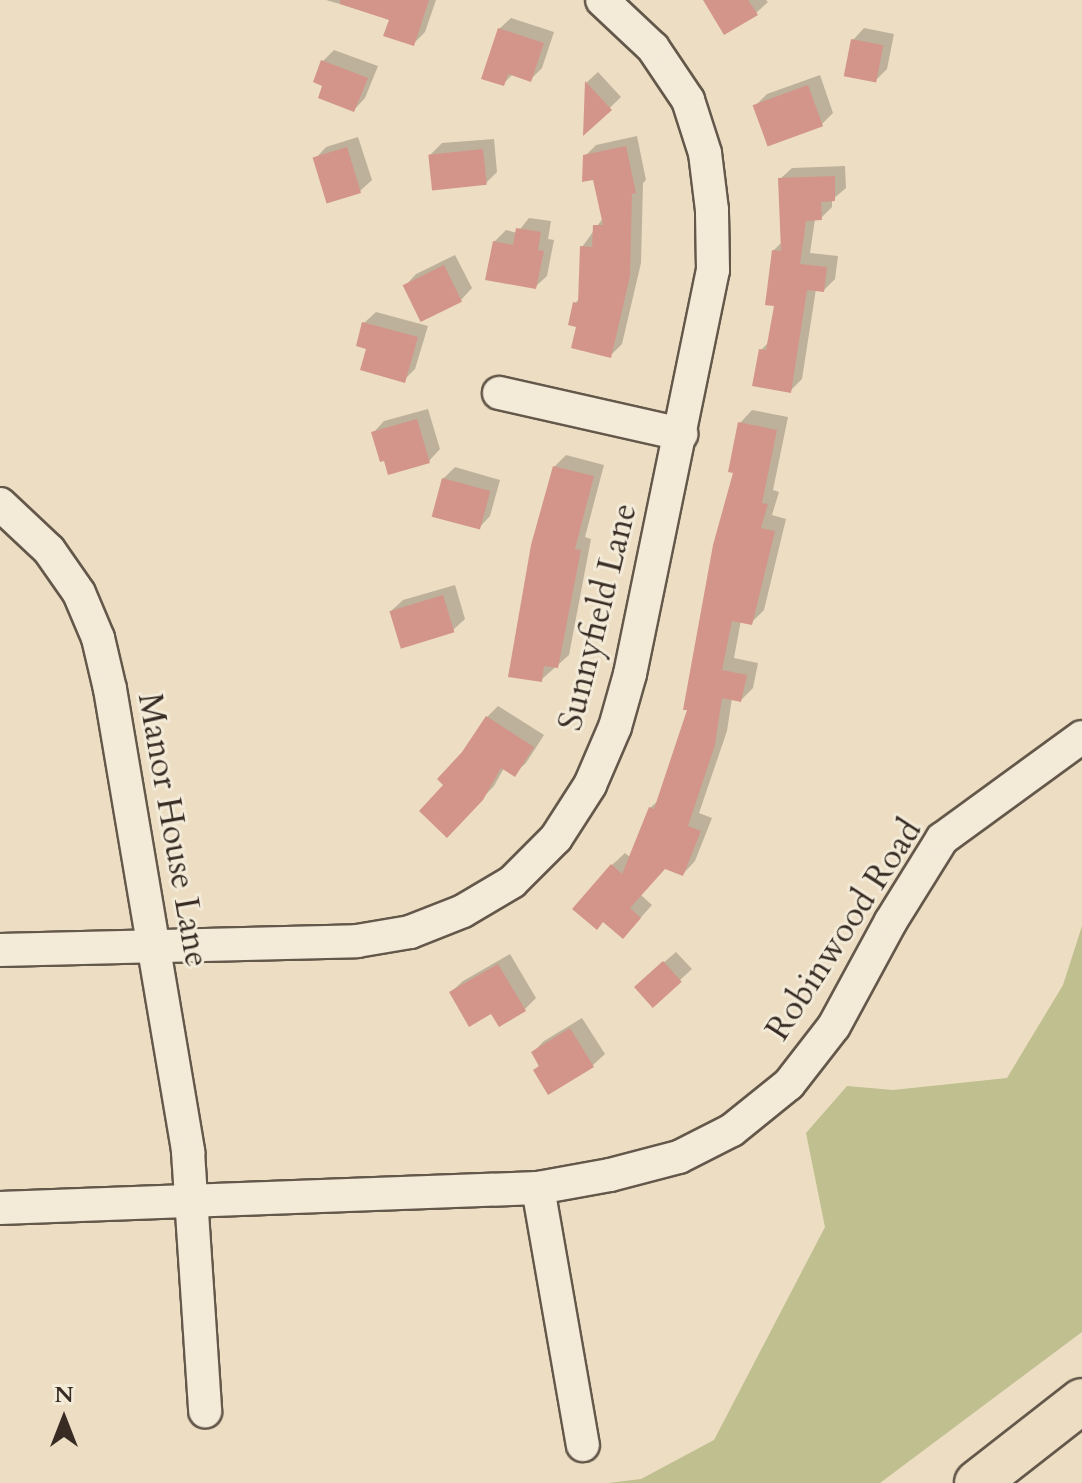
<!DOCTYPE html>
<html>
<head>
<meta charset="utf-8">
<style>
	body { margin:0 }
	#map { position:relative; width:1082px; height:1483px; overflow:hidden; background:#eddec3; font-family:Cardo,serif }
	div>[style] { position:absolute }
	.green>* { inset:0; background:#bfbf8f }
	.shadow>* { inset:0; background:#0003 }
	.building>* { inset:0; background:#d39589; transform-origin:0 0 }
	.roads { filter:drop-shadow(2px 0 #64584b) drop-shadow(-2px 0 #64584b) drop-shadow(0 2px #64584b) drop-shadow(0 -2px #64584b) }
	.minor>* { height:32px; margin:-16px; padding:0 16px; transform-origin:16px; border-radius:16px; background:#f3ead8 }
	.highway>* { height:44px; margin:-22px; padding:0 22px; transform-origin:22px; border-radius:22px; background:#eddec3 }
	span { translate:-50% -50%; white-space:nowrap; text-align:center; line-height:1.15; -webkit-text-stroke:6px #f3ead8; paint-order:stroke }
	.street-label { font-size:34px; color:#372b23 }
	.north { position:absolute; left:24px; top:1379px; width:80px; height:80px; -webkit-text-stroke:6px #f3ead8; paint-order:stroke; rotate:0deg; font-size:22px; font-weight:700; line-height:32px; text-align:center; color:#372b23 }
	.north::after { content:''; display:block; margin:auto; width:28px; height:36px; background:#372b23; clip-path:polygon(50% 0,100% 100%,50% 72%,0 100%) }
</style>
</head>
<body>
<div id="map">
	<div class="green">
		<div style="clip-path:polygon(1082px 926px,1082px 1332px,880px 1483px,608px 1483px,641px 1479px,714px 1440px,825px 1227px,806px 1133px,847px 1086px,893px 1090px,1007px 1078px,1063px 985px)"></div>
	</div>
	<div class="shadow">
		<div style="clip-path:polygon(326px 0,436px 0,425px 32px,413px 44px,391px 19px)"></div>
		<div style="clip-path:polygon(705px 0,766px 0,768px 2px,756px 13px)"></div>
		<div style="clip-path:polygon(511px 18px,554px 32px,542px 68px,531px 79px,513px 74px,503px 84px,499px 29px)"></div>
		<div style="clip-path:polygon(864px 28px,894px 34px,887px 69px,876px 80px,853px 40px)"></div>
		<div style="clip-path:polygon(334px 50px,378px 66px,365px 98px,354px 110px,325px 85px,323px 61px)"></div>
		<div style="clip-path:polygon(598px 72px,621px 97px,586px 131px,587px 82px)"></div>
		<div style="clip-path:polygon(820px 75px,833px 113px,822px 124px,755px 106px,767px 94px)"></div>
		<div style="clip-path:polygon(637px 136px,646px 180px,643px 183px,641px 263px,622px 344px,610px 356px,578px 325px,575px 303px,581px 297px,582px 247px,603px 218px,594px 178px,585px 156px,596px 145px)"></div>
		<div style="clip-path:polygon(358px 137px,372px 180px,360px 191px,315px 159px,326px 147px)"></div>
		<div style="clip-path:polygon(494px 139px,497px 172px,486px 183px,430px 155px,442px 143px)"></div>
		<div style="clip-path:polygon(845px 166px,846px 188px,832px 200px,832px 207px,821px 218px,815px 219px,810px 253px,838px 256px,835px 279px,824px 290px,816px 289px,802px 379px,790px 391px,761px 350px,770px 341px,777px 304px,774px 250px,782px 242px,780px 179px,792px 168px)"></div>
		<div style="clip-path:polygon(529px 218px,551px 221px,548px 239px,554px 240px,547px 276px,535px 287px,494px 242px,506px 230px,517px 233px)"></div>
		<div style="clip-path:polygon(455px 255px,472px 288px,461px 300px,405px 286px,416px 274px)"></div>
		<div style="clip-path:polygon(376px 312px,428px 326px,415px 369px,404px 380px,369px 347px,364px 323px)"></div>
		<div style="clip-path:polygon(428px 409px,440px 449px,429px 461px,373px 433px,384px 421px)"></div>
		<div style="clip-path:polygon(752px 410px,788px 417px,773px 490px,779px 492px,772px 515px,786px 519px,764px 610px,752px 622px,741px 620px,734px 658px,758px 663px,753px 688px,741px 700px,732px 698px,727px 731px,699px 813px,712px 818px,695px 861px,683px 874px,665px 867px,641px 895px,652px 905px,635px 924px,612px 865px,625px 853px,631px 858px,650px 808px,660px 799px,690px 709px,736px 472px,740px 423px)"></div>
		<div style="clip-path:polygon(566px 455px,604px 465px,585px 537px,591px 539px,569px 655px,541px 680px,554px 467px)"></div>
		<div style="clip-path:polygon(455px 467px,500px 480px,490px 516px,479px 528px,443px 479px)"></div>
		<div style="clip-path:polygon(455px 585px,465px 619px,453px 630px,391px 611px,403px 600px)"></div>
		<div style="clip-path:polygon(498px 706px,544px 735px,526px 763px,514px 774px,504px 768px,494px 786px,447px 835px,446px 785px,487px 717px)"></div>
		<div style="clip-path:polygon(676px 952px,692px 969px,680px 980px,648px 976px)"></div>
		<div style="clip-path:polygon(510px 954px,536px 998px,524px 1010px,492px 1011px,451px 992px,463px 981px)"></div>
		<div style="clip-path:polygon(582px 1018px,605px 1054px,593px 1065px,549px 1092px,533px 1052px,544px 1041px)"></div>
	</div>
	<div class="building">
		<div style="clip-path:polygon(340px 0,429px 0,414px 46px,383px 36px,389px 20px,340px 4px)"></div>
		<div style="clip-path:polygon(703px 0,748px 0,758px 15px,724px 35px)"></div>
		<div style="clip-path:polygon(498px 28px,544px 43px,531px 82px,508px 74px,504px 86px,481px 79px)"></div>
		<div style="left:851px;top:39px;width:33px;height:38px;rotate:11deg"></div>
		<div style="clip-path:polygon(321px 60px,368px 78px,354px 112px,318px 98px,322px 86px,313px 82px)"></div>
		<div style="clip-path:polygon(585px 81px,612px 110px,583px 136px)"></div>
		<div style="left:808px;top:85px;width:44px;height:59px;rotate:70deg"></div>
		<div style="clip-path:polygon(626px 146px,636px 193px,632px 194px,630px 276px,611px 358px,571px 348px,576px 327px,568px 325px,573px 302px,578px 303px,580px 246px,592px 247px,593px 225px,603px 225px,593px 180px,582px 182px,583px 155px)"></div>
		<div style="left:347px;top:147px;width:48px;height:36px;rotate:73deg"></div>
		<div style="left:483px;top:149px;width:36px;height:55px;rotate:84deg"></div>
		<div style="clip-path:polygon(835px 176px,835px 201px,821px 202px,822px 220px,806px 221px,800px 264px,827px 267px,824px 292px,807px 290px,791px 393px,752px 386px,759px 349px,766px 350px,774px 306px,765px 305px,772px 250px,781px 251px,778px 178px)"></div>
		<div style="clip-path:polygon(516px 228px,541px 232px,538px 250px,544px 251px,536px 289px,485px 280px,493px 241px,513px 245px)"></div>
		<div style="left:444px;top:265px;width:41px;height:46px;rotate:64deg"></div>
		<div style="clip-path:polygon(362px 322px,418px 337px,405px 383px,360px 370px,366px 349px,356px 346px)"></div>
		<div style="clip-path:polygon(417px 419px,430px 463px,388px 475px,384px 461px,380px 462px,371px 432px)"></div>
		<div style="clip-path:polygon(738px 422px,777px 430px,762px 503px,768px 504px,761px 528px,775px 531px,752px 625px,732px 621px,722px 670px,747px 675px,741px 702px,722px 698px,715px 745px,688px 826px,701px 831px,683px 876px,665px 869px,630px 908px,641px 918px,623px 939px,603px 922px,597px 930px,572px 909px,611px 864px,622px 874px,649px 807px,654px 809px,687px 710px,683px 710px,713px 545px,733px 473px,728px 472px)"></div>
		<div style="clip-path:polygon(553px 466px,594px 476px,575px 549px,581px 550px,558px 668px,544px 666px,542px 682px,508px 677px,531px 545px)"></div>
		<div style="left:442px;top:478px;width:50px;height:40px;rotate:15deg"></div>
		<div style="left:443px;top:595px;width:39px;height:56px;rotate:73deg"></div>
		<div style="clip-path:polygon(486px 716px,534px 747px,515px 777px,501px 768px,483px 800px,447px 838px,419px 811px,443px 785px,437px 779px,462px 752px)"></div>
		<div style="left:663px;top:961px;width:28px;height:39px;rotate:48deg"></div>
		<div style="clip-path:polygon(498px 964px,526px 1011px,499px 1027px,491px 1014px,469px 1027px,449px 992px)"></div>
		<div style="clip-path:polygon(570px 1028px,594px 1067px,548px 1095px,533px 1070px,539px 1066px,531px 1052px)"></div>
	</div>
	<div class="roads">
		<div class="minor">
			<div style="left:499px;top:393px;width:187px;rotate:12.7deg"></div>
			<div style="left:0;top:504px;width:67px;rotate:43.2deg"></div>
			<div style="left:49px;top:550px;width:52px;rotate:55.1deg"></div>
			<div style="left:79px;top:593px;width:49px;rotate:67.1deg"></div>
			<div style="left:98px;top:638px;width:52px;rotate:76.8deg"></div>
			<div style="left:110px;top:689px;width:470px;rotate:80.4deg"></div>
			<div style="left:188px;top:1152px;width:260px;rotate:86.2deg"></div>
			<div style="left:0;top:950px;width:357px;rotate:-1.4deg"></div>
			<div style="left:357px;top:941px;width:54px;rotate:-9.6deg"></div>
			<div style="left:410px;top:932px;width:57px;rotate:-21.6deg"></div>
			<div style="left:463px;top:911px;width:57px;rotate:-30.6deg"></div>
			<div style="left:512px;top:882px;width:62px;rotate:-45deg"></div>
			<div style="left:556px;top:838px;width:63px;rotate:-57.3deg"></div>
			<div style="left:590px;top:785px;width:63px;rotate:-66.7deg"></div>
			<div style="left:615px;top:727px;width:55px;rotate:-74.2deg"></div>
			<div style="left:630px;top:674px;width:412px;rotate:-78.4deg"></div>
			<div style="left:713px;top:270px;width:60px;rotate:-91deg"></div>
			<div style="left:712px;top:210px;width:57px;rotate:-97deg"></div>
			<div style="left:705px;top:153px;width:56px;rotate:-107.8deg"></div>
			<div style="left:688px;top:100px;width:63px;rotate:-123.9deg"></div>
			<div style="left:653px;top:48px;width:70px;rotate:-136.7deg"></div>
			<div style="left:538px;top:1188px;width:261px;rotate:80.1deg"></div>
			<div style="left:0;top:1208px;width:538px;rotate:-2.13deg"></div>
			<div style="left:538px;top:1188px;width:73px;rotate:-10.2deg"></div>
			<div style="left:610px;top:1175px;width:71px;rotate:-14.6deg"></div>
			<div style="left:679px;top:1157px;width:59px;rotate:-27deg"></div>
			<div style="left:732px;top:1130px;width:73px;rotate:-38.9deg"></div>
			<div style="left:789px;top:1084px;width:73px;rotate:-52.2deg"></div>
			<div style="left:834px;top:1026px;width:119px;rotate:-61.5deg"></div>
			<div style="left:891px;top:921px;width:97px;rotate:-58.1deg"></div>
			<div style="left:942px;top:839px;width:173px;rotate:-36.1deg"></div>
		</div>
		<div class="highway">
			<div style="left:977px;top:1483px;width:133px;rotate:-38deg"></div>
		</div>
	</div>
	<div class="street-label">
		<span style="left:598px;top:617px;rotate:-76deg">Sunnyfield Lane</span>
		<span style="left:173px;top:830px;rotate:80deg">Manor House Lane</span>
		<span style="left:844px;top:930px;rotate:-57deg">Robinwood Road</span>
	</div>
	<div class="north">N</div>
</div>
</body>
</html>
